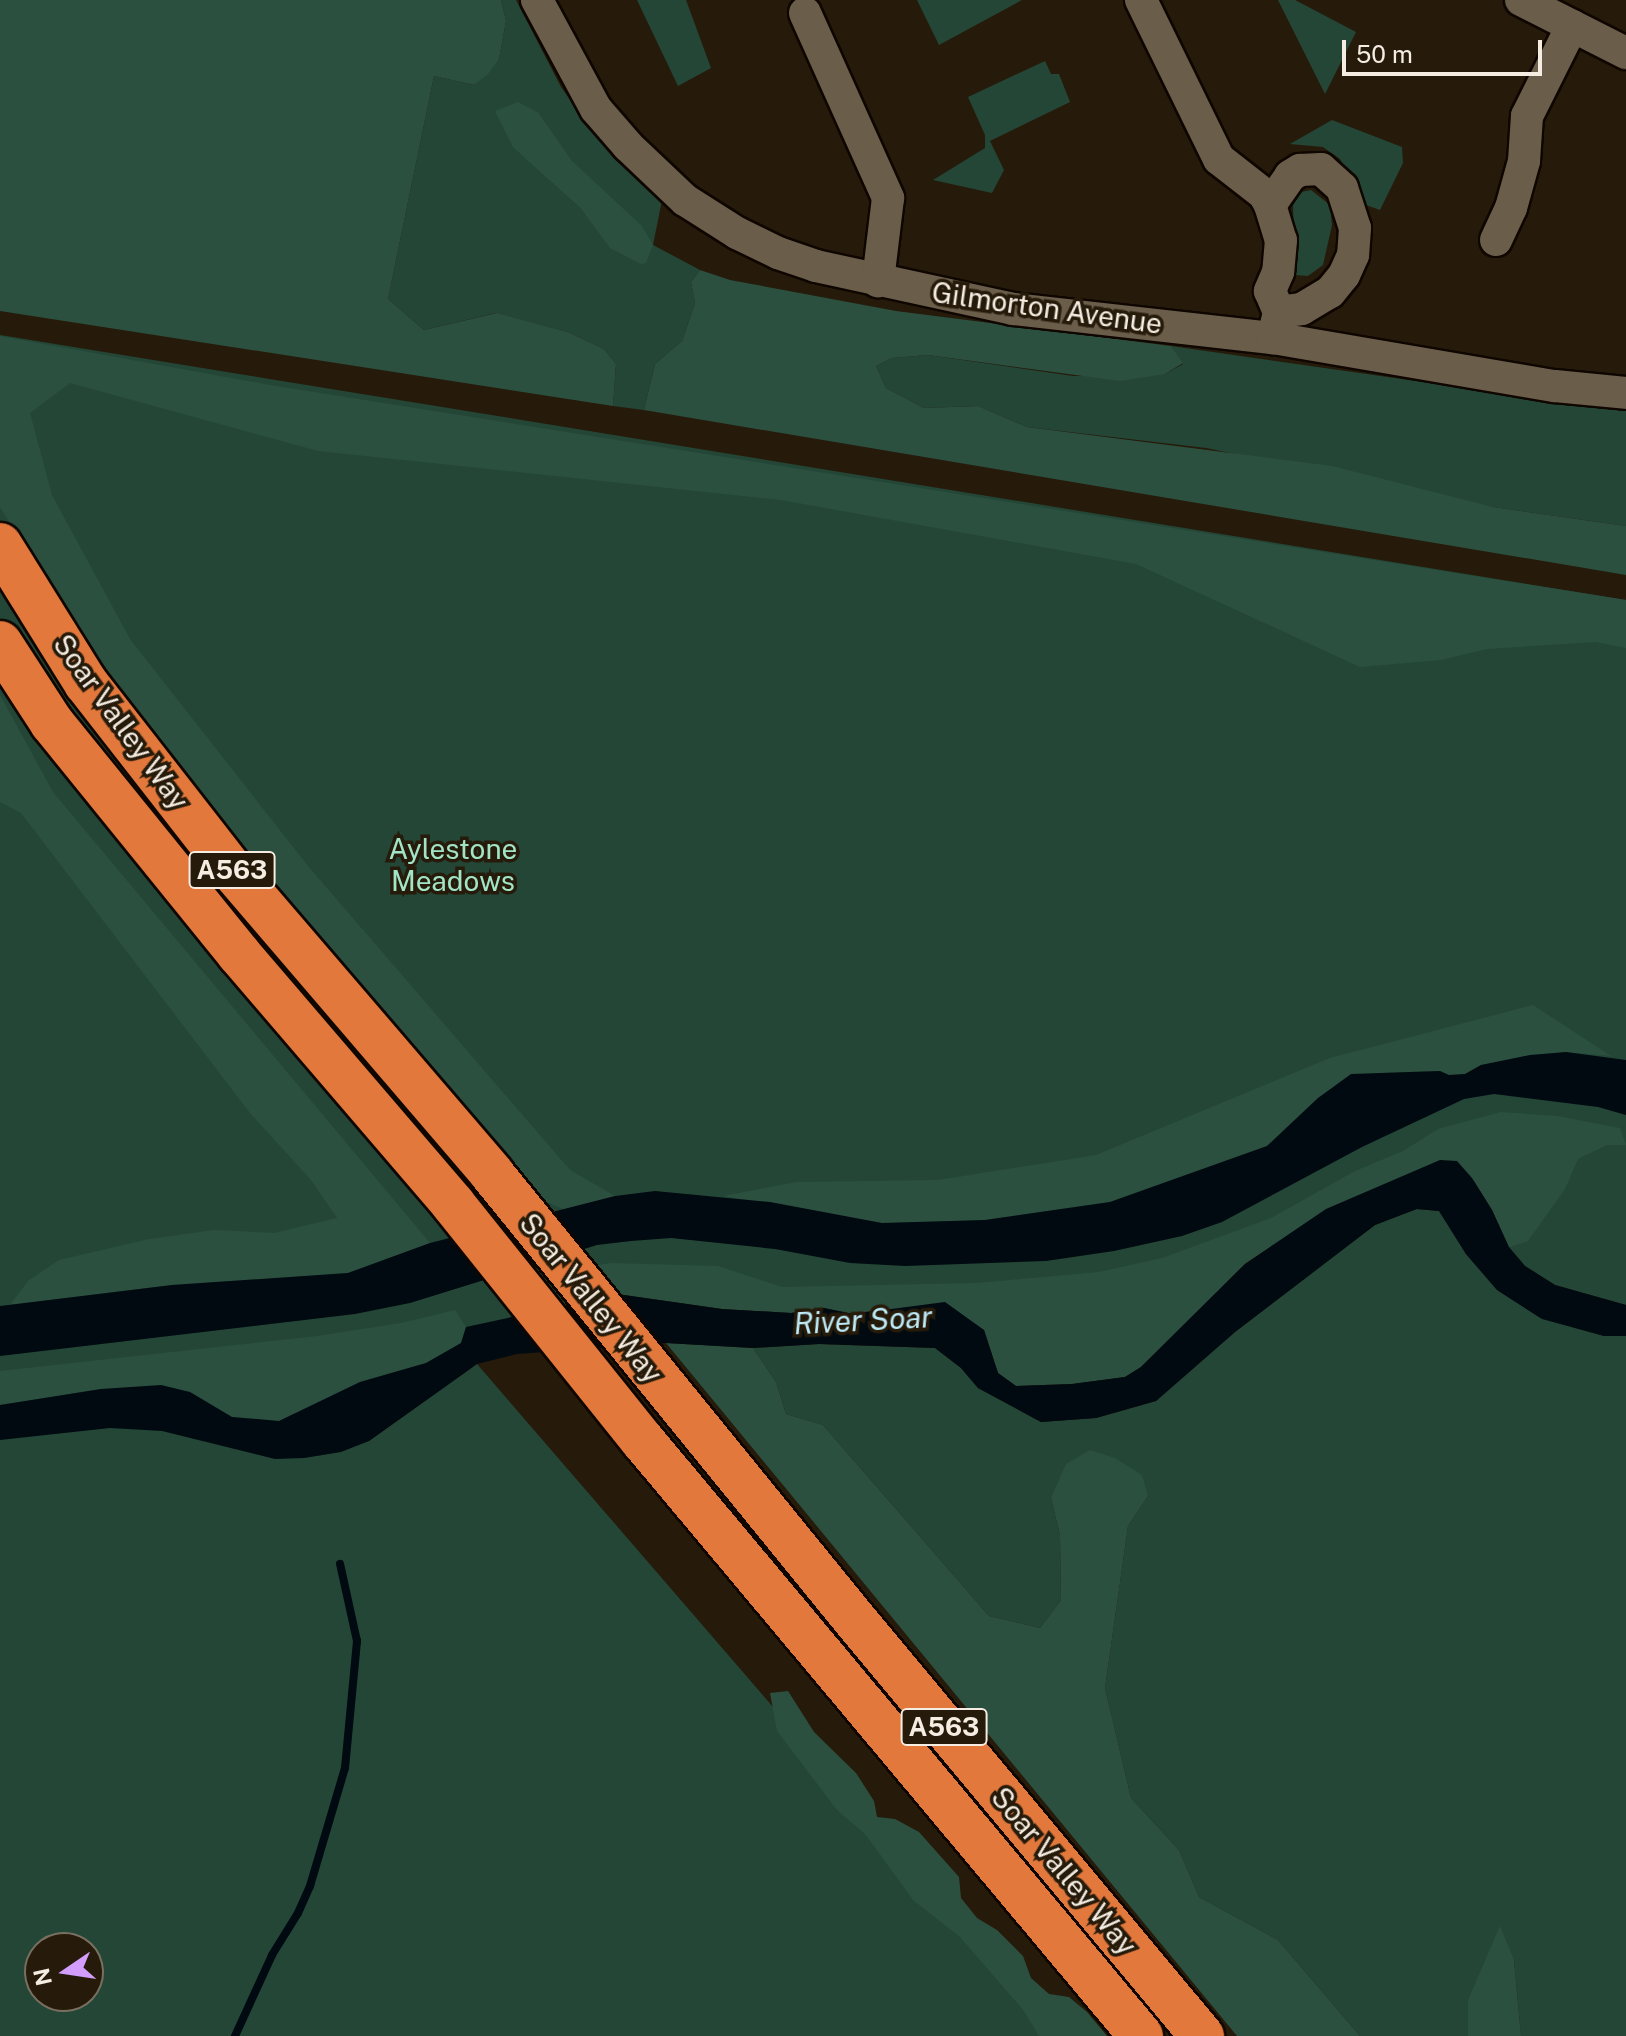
<!DOCTYPE html>
<html>
<head>
<meta charset="utf-8">
<style>
	body { margin:0 }
	#map { position:relative; width:1626px; height:2036px; overflow:hidden; background:#261b0a; font-family:"Public Sans",sans-serif }
	div>[style] { position:absolute }
	.green>* { inset:0; background:#244637 }
	.forest>* { inset:0; background:#2b5040 }
	.water>* { inset:0; background:#000a10 }
	.stream>* { height:8px; margin:-4px; padding:0 4px; transform-origin:4px; border-radius:4px; background:#000a10 }
	.roads { filter:drop-shadow(2px 0 #0f0600) drop-shadow(-2px 0 #0f0600) drop-shadow(0 2px #0f0600) drop-shadow(0 -2px #0f0600) }
	.street>* { height:32px; margin:-16px; padding:0 16px; transform-origin:16px; border-radius:16px; background:#6a5d4a }
	.highway>* { height:44px; margin:-22px; padding:0 22px; transform-origin:22px; border-radius:22px; background:#e2783c }
	span { translate:-50% -50%; white-space:nowrap; text-align:center; line-height:1.15; -webkit-text-stroke:7px #261b0a; paint-order:stroke }
	.shield-label span { padding:2px 6px; background:#261b0a; border:2px solid; border-radius:6px; -webkit-text-stroke-width:0 }
	.shield-label { font-size:26px; color:#f5ede2; font-weight:700 }
	.street-label { font-size:28px; color:#f5ede2 }
	.park-label { font-size:28px; color:#a1e5c6 }
	.water-label { font-size:30px; color:#beeaf8; font-style:italic }
	.north { position:absolute; left:24px; top:1932px; width:80px; height:80px; box-sizing:border-box; background:#261b0a; border:2px solid #796f60; border-radius:50%; rotate:257deg; font-size:22px; font-weight:700; line-height:32px; text-align:center; color:#f5ede2 }
	.north::after { content:''; display:block; margin:auto; width:28px; height:36px; background:#d29dfd; clip-path:polygon(50% 0,100% 100%,50% 72%,0 100%) }
	.scale { position:absolute; left:1342px; top:40px; width:200px; height:36px; box-sizing:border-box; border:4px solid #f5ede2; border-top:0; padding-left:10px; font-size:24px; line-height:28px; white-space:nowrap; color:#f5ede2; -webkit-text-stroke:6px #261b0a; paint-order:stroke }
</style>
</head>
<body>
<div id="map">
	<div class="green">
		<div style="clip-path:polygon(evenodd,501px 0,516px 0,561px 87px,589px 126px,662px 200px,653px 245px,700px 270px,691px 282px,695px 303px,682px 341px,655px 364px,644px 410px,613px 406px,616px 364px,604px 349px,568px 332px,496px 313px,424px 330px,388px 299px,434px 76px,474px 85px,499px 59px,506px 21px,501px 0,539px 113px,572px 162px,610px 247px,580px 208px,551px 181px,539px 113px)"></div>
		<div style="clip-path:polygon(637px 0,686px 0,711px 68px,678px 86px)"></div>
		<div style="clip-path:polygon(917px 0,1022px 0,939px 45px)"></div>
		<div style="clip-path:polygon(1278px 0,1295px 0,1356px 32px,1325px 94px)"></div>
		<div style="clip-path:polygon(1045px 61px,1051px 74px,1059px 74px,1070px 102px,990px 141px,1004px 170px,992px 193px,933px 180px,985px 148px,985px 135px,968px 97px)"></div>
		<div style="clip-path:polygon(1332px 120px,1402px 147px,1403px 163px,1380px 210px,1363px 204px,1340px 159px,1323px 147px,1290px 144px)"></div>
		<div style="clip-path:polygon(1311px 190px,1330px 205px,1332px 225px,1323px 265px,1308px 276px,1295px 275px,1293px 205px,1301px 192px)"></div>
		<div style="clip-path:polygon(evenodd,0 335px,1626px 600px,1626px 1305px,1555px 1285px,1525px 1266px,1509px 1248px,1519px 1244px,1481px 1179px,1292px 1241px,973px 1309px,613px 1286px,318px 1456px,369px 1441px,477px 1364px,1057px 2036px,0 2036px,0 335px,40px 1948px,88px 1948px,88px 1996px,40px 1996px,40px 1948px)"></div>
		<div style="clip-path:polygon(1171px 346px,1626px 411px,1626px 526px,1493px 507px,1206px 448px,1027px 427px,978px 406px,924px 408px,886px 388px,876px 366px,892px 358px,928px 355px,1073px 376px,1165px 374px,1183px 364px)"></div>
		<div style="clip-path:polygon(1416px 1209px,1439px 1211px,1466px 1254px,1497px 1290px,1541px 1318px,1604px 1336px,1626px 1336px,1626px 2036px,1521px 2036px,1514px 1960px,1468px 2000px,1468px 2036px,1360px 2036px,1278px 1940px,1199px 1897px,1179px 1850px,1131px 1798px,1105px 1688px,1128px 1526px,1148px 1496px,1051px 1498px,1060px 1535px,1061px 1600px,1040px 1628px,989px 1616px,823px 1425px,786px 1414px,776px 1382px,753px 1348px,819px 1344px,935px 1348px,961px 1368px,978px 1388px,1041px 1422px,1096px 1418px,1156px 1401px,1235px 1332px,1375px 1225px)"></div>
	</div>
	<div class="forest">
		<div style="clip-path:polygon(0 0,501px 0,506px 21px,499px 59px,488px 74px,474px 85px,434px 76px,388px 299px,424px 330px,497px 313px,568px 332px,604px 349px,616px 364px,613px 406px,0 311px)"></div>
		<div style="clip-path:polygon(518px 102px,539px 113px,572px 161px,642px 226px,653px 245px,646px 263px,641px 264px,610px 248px,580px 208px,513px 147px,495px 111px)"></div>
		<div style="clip-path:polygon(700px 270px,730px 280px,896px 311px,1171px 346px,1183px 363px,1165px 374px,1120px 381px,928px 355px,892px 358px,876px 366px,886px 388px,924px 408px,978px 406px,1027px 427px,1332px 466px,1493px 507px,1626px 526px,1626px 575px,644px 410px,655px 364px,682px 341px,695px 303px,691px 282px)"></div>
		<div style="clip-path:polygon(0 336px,270px 385px,1626px 600px,1626px 648px,1596px 642px,1487px 649px,1441px 660px,1360px 667px,1136px 564px,781px 500px,318px 451px,70px 383px,30px 413px,52px 495px,130px 639px,308px 866px,570px 1170px,615px 1196px,565px 1210px,534px 1196px,125px 709px,0 507px)"></div>
		<div style="clip-path:polygon(0 695px,53px 792px,430px 1243px,348px 1273px,172px 1285px,10px 1305px,28px 1281px,59px 1260px,149px 1239px,214px 1230px,274px 1233px,337px 1218px,311px 1180px,250px 1113px,21px 813px,0 802px)"></div>
		<div style="clip-path:polygon(1533px 1005px,1611px 1056px,1566px 1052px,1481px 1065px,1465px 1074px,1448px 1075px,1440px 1071px,1378px 1073px,1318px 1098px,1267px 1146px,1110px 1202px,985px 1220px,882px 1223px,723px 1196px,796px 1182px,938px 1180px,1096px 1155px,1330px 1058px)"></div>
		<div style="clip-path:polygon(1501px 1112px,1557px 1116px,1620px 1128px,1626px 1145px,1607px 1145px,1578px 1159px,1565px 1189px,1528px 1241px,1509px 1248px,1492px 1210px,1472px 1178px,1326px 1209px,1245px 1264px,1141px 1367px,1125px 1377px,1072px 1384px,1016px 1386px,998px 1373px,984px 1330px,870px 1311px,853px 1314px,824px 1308px,791px 1313px,722px 1309px,617px 1294px,594px 1266px,610px 1263px,718px 1266px,782px 1287px,977px 1283px,1099px 1272px,1162px 1258px,1271px 1218px,1355px 1171px,1403px 1151px,1438px 1129px)"></div>
		<div style="clip-path:polygon(455px 1310px,466px 1327px,461px 1343px,443px 1354px,426px 1363px,360px 1382px,279px 1421px,232px 1417px,190px 1392px,101px 1389px,0 1405px,0 1371px,317px 1336px,401px 1323px)"></div>
		<div style="clip-path:polygon(666px 1343px,753px 1348px,776px 1382px,786px 1414px,823px 1425px,989px 1616px,1040px 1628px,1061px 1600px,1060px 1535px,1051px 1498px,1066px 1464px,1090px 1450px,1115px 1458px,1142px 1475px,1148px 1496px,1128px 1526px,1105px 1688px,1131px 1798px,1179px 1850px,1199px 1897px,1278px 1940px,1360px 2036px,1237px 2036px)"></div>
		<div style="clip-path:polygon(788px 1691px,814px 1732px,856px 1773px,874px 1801px,877px 1817px,895px 1819px,919px 1832px,959px 1877px,961px 1898px,977px 1918px,997px 1930px,1023px 1956px,1031px 1978px,1049px 1994px,1069px 1997px,1087px 2012px,1107px 2036px,1039px 2036px,1024px 2011px,960px 1937px,913px 1900px,866px 1835px,837px 1810px,777px 1731px,770px 1693px)"></div>
		<div style="clip-path:polygon(1500px 1926px,1514px 1960px,1521px 2036px,1468px 2036px,1468px 2000px)"></div>
	</div>
	<div class="water">
		<div style="clip-path:polygon(1566px 1052px,1626px 1060px,1626px 1115px,1598px 1107px,1494px 1094px,1464px 1099px,1362px 1147px,1222px 1222px,1182px 1236px,1114px 1251px,1046px 1261px,905px 1266px,850px 1263px,775px 1249px,671px 1238px,631px 1241px,597px 1245px,410px 1303px,355px 1314px,0 1356px,0 1306px,172px 1285px,348px 1273px,430px 1243px,615px 1196px,655px 1191px,770px 1202px,882px 1223px,985px 1220px,1110px 1202px,1267px 1146px,1318px 1098px,1351px 1074px,1440px 1071px,1449px 1075px,1465px 1074px,1481px 1065px,1530px 1055px)"></div>
		<div style="clip-path:polygon(1440px 1160px,1457px 1161px,1472px 1178px,1492px 1210px,1509px 1247px,1525px 1266px,1555px 1285px,1626px 1305px,1626px 1336px,1604px 1336px,1542px 1319px,1497px 1290px,1466px 1254px,1439px 1211px,1417px 1209px,1375px 1225px,1235px 1332px,1156px 1401px,1096px 1418px,1041px 1422px,978px 1388px,961px 1368px,935px 1348px,819px 1344px,753px 1348px,666px 1343px,517px 1354px,477px 1364px,369px 1441px,341px 1452px,304px 1458px,275px 1459px,162px 1431px,110px 1428px,0 1440px,0 1405px,101px 1389px,161px 1385px,190px 1392px,232px 1417px,279px 1421px,360px 1382px,426px 1363px,461px 1343px,466px 1327px,617px 1294px,722px 1309px,791px 1313px,824px 1308px,853px 1314px,945px 1302px,984px 1330px,998px 1373px,1016px 1386px,1072px 1384px,1125px 1377px,1141px 1367px,1245px 1264px,1326px 1209px)"></div>
	</div>
	<div class="stream">
		<div style="left:235px;top:2036px;width:89px;rotate:-65.4deg"></div>
		<div style="left:272px;top:1955px;width:49px;rotate:-58.2deg"></div>
		<div style="left:298px;top:1913px;width:30px;rotate:-66deg"></div>
		<div style="left:310px;top:1886px;width:123px;rotate:-73.5deg"></div>
		<div style="left:345px;top:1768px;width:128px;rotate:-84.6deg"></div>
		<div style="left:357px;top:1641px;width:79px;rotate:-102.4deg"></div>
	</div>
	<div class="roads">
		<div class="street">
			<div style="left:537px;top:0;width:124px;rotate:61.6deg"></div>
			<div style="left:596px;top:109px;width:49px;rotate:49.1deg"></div>
			<div style="left:628px;top:146px;width:79px;rotate:43.5deg"></div>
			<div style="left:685px;top:200px;width:62px;rotate:32.4deg"></div>
			<div style="left:737px;top:233px;width:46px;rotate:26deg"></div>
			<div style="left:778px;top:253px;width:40px;rotate:18.9deg"></div>
			<div style="left:816px;top:266px;width:202px;rotate:12.3deg"></div>
			<div style="left:1013px;top:309px;width:262px;rotate:6.4deg"></div>
			<div style="left:1273px;top:338px;width:286px;rotate:9.7deg"></div>
			<div style="left:1555px;top:386px;width:71px;rotate:5.6deg"></div>
			<div style="left:1141px;top:0;width:177px;rotate:63.9deg"></div>
			<div style="left:1219px;top:159px;width:57px;rotate:37.9deg"></div>
			<div style="left:1264px;top:194px;width:13px;rotate:61deg"></div>
			<div style="left:1270px;top:205px;width:37px;rotate:73deg"></div>
			<div style="left:1281px;top:240px;width:32px;rotate:95deg"></div>
			<div style="left:1278px;top:272px;width:21px;rotate:113deg"></div>
			<div style="left:1270px;top:291px;width:23px;rotate:67deg"></div>
			<div style="left:1279px;top:312px;width:27px;rotate:103deg"></div>
			<div style="left:1521px;top:0;width:118px;rotate:26.8deg"></div>
			<div style="left:805px;top:13px;width:203px;rotate:65.8deg"></div>
			<div style="left:888px;top:198px;width:84px;rotate:96.9deg"></div>
			<div style="left:1270px;top:205px;width:35px;rotate:-55deg"></div>
			<div style="left:1290px;top:176px;width:12px;rotate:-31deg"></div>
			<div style="left:1300px;top:170px;width:21px;rotate:-3deg"></div>
			<div style="left:1321px;top:169px;width:28px;rotate:42deg"></div>
			<div style="left:1342px;top:188px;width:42px;rotate:72deg"></div>
			<div style="left:1355px;top:228px;width:27px;rotate:94deg"></div>
			<div style="left:1353px;top:255px;width:22px;rotate:114deg"></div>
			<div style="left:1344px;top:275px;width:22px;rotate:129deg"></div>
			<div style="left:1330px;top:292px;width:33px;rotate:149deg"></div>
			<div style="left:1302px;top:309px;width:23px;rotate:173deg"></div>
			<div style="left:1496px;top:240px;width:35px;rotate:-65deg"></div>
			<div style="left:1511px;top:208px;width:49px;rotate:-74.5deg"></div>
			<div style="left:1524px;top:161px;width:45px;rotate:-86.2deg"></div>
			<div style="left:1527px;top:116px;width:101px;rotate:-63.4deg"></div>
		</div>
		<div class="highway">
			<div style="left:0;top:545px;width:163px;rotate:58.1deg"></div>
			<div style="left:86px;top:683px;width:236px;rotate:52.1deg"></div>
			<div style="left:231px;top:869px;width:401px;rotate:49.4deg"></div>
			<div style="left:492px;top:1174px;width:575px;rotate:50.86deg"></div>
			<div style="left:855px;top:1620px;width:542px;rotate:50.17deg"></div>
			<div style="left:0;top:643px;width:95px;rotate:57deg"></div>
			<div style="left:52px;top:723px;width:297px;rotate:51deg"></div>
			<div style="left:239px;top:954px;width:329px;rotate:49.4deg"></div>
			<div style="left:453px;top:1204px;width:304px;rotate:51.3deg"></div>
			<div style="left:643px;top:1441px;width:776px;rotate:50.07deg"></div>
		</div>
	</div>
	<div class="shield-label">
		<span style="left:232px;top:870px">A563</span>
		<span style="left:944px;top:1727px">A563</span>
	</div>
	<div class="street-label">
		<span style="left:1047px;top:308px;rotate:8deg">Gilmorton Avenue</span>
		<span style="left:121px;top:722px;rotate:54deg">Soar Valley Way</span>
		<span style="left:591px;top:1298px;rotate:51deg">Soar Valley Way</span>
		<span style="left:1064px;top:1871px;rotate:50deg">Soar Valley Way</span>
	</div>
	<div class="park-label">
		<span style="left:453px;top:865px">Aylestone<br>Meadows</span>
	</div>
	<div class="water-label">
		<span style="left:863px;top:1320px;rotate:-3deg">River Soar</span>
	</div>
	<div class="north">N</div>
	<div class="scale">50 m</div>
</div>
</body>
</html>
